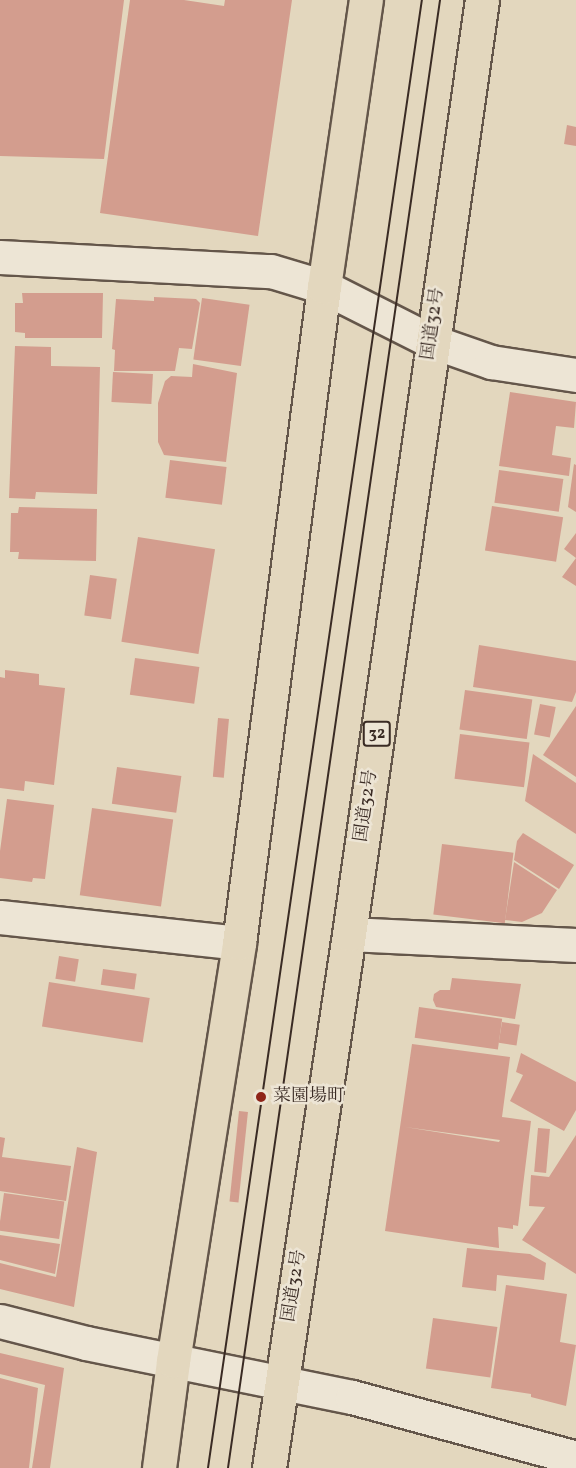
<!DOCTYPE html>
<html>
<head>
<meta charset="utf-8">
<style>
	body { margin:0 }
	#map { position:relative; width:576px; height:1468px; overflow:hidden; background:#e3d7be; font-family:Vollkorn,"Noto Serif JP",serif }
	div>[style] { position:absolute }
	.building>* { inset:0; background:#d39d8e; transform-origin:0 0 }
	.roads { filter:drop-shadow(2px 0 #64564a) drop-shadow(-2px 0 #64564a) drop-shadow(0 2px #64564a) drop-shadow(0 -2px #64564a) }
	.minor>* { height:33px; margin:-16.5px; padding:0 16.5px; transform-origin:16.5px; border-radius:16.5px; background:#ede5d5 }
	.highway>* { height:33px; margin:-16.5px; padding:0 16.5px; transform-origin:16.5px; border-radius:16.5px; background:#e3d7be }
	.tram>* { height:1.5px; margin:-0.75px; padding:0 0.75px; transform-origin:0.75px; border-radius:0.75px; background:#3a2b24 }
	.dots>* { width:16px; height:16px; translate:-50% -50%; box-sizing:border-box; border:3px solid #ede5d5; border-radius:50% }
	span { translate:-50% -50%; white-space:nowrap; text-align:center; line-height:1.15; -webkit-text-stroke:5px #ede5d5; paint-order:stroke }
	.shield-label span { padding:2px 4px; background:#ede5d5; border:2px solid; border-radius:4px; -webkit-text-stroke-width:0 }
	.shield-label { font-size:16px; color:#3a2b24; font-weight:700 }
	.street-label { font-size:18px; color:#3a2b24 }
	.poi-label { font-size:18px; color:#3a2b24 }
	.left { translate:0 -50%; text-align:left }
</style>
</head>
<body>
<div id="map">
	<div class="building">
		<div style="clip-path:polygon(0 0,124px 0,104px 159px,0 156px)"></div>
		<div style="clip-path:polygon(130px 0,184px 0,224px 6px,225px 0,292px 0,258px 236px,100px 213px)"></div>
		<div style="clip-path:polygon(567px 125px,576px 127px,576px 146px,564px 144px)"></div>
		<div style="clip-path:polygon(22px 293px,103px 293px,102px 338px,25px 338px,25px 333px,15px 332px,15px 303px,23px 303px)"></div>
		<div style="clip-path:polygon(154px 297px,196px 299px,200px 303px,192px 349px,179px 348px,175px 371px,114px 371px,115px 350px,112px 349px,116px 299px,154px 301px)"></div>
		<div style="left:202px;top:298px;width:48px;height:62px;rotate:8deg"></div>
		<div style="clip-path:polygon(15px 346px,51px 347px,51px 366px,100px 367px,97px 494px,36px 492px,35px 499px,9px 498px)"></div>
		<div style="clip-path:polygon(193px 364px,237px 373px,226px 462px,164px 455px,158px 442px,158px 403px,165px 381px,171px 376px,192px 377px)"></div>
		<div style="left:113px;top:372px;width:40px;height:30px;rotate:3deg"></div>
		<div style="clip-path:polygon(510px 392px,576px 402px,574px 428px,556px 426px,552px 455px,571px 458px,569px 476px,499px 466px)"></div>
		<div style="left:170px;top:460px;width:57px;height:38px;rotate:7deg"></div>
		<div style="clip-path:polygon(574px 464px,576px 465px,576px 512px,568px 507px)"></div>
		<div style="left:499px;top:470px;width:65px;height:33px;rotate:8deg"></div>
		<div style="left:492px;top:506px;width:72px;height:45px;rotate:9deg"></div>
		<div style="clip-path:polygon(19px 507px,97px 509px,96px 561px,18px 559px,19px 552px,10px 552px,11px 513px,18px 513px)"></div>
		<div style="clip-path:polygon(576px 533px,576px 586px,562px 577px,576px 558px,564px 549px)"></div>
		<div style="left:138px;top:537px;width:78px;height:106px;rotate:9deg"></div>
		<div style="left:90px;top:575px;width:27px;height:41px;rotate:8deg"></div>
		<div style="clip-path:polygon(479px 645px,576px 661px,576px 692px,572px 702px,473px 687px)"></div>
		<div style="left:135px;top:658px;width:65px;height:37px;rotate:8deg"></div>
		<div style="clip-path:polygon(5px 670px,39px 674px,39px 685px,65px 688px,54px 785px,25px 781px,24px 791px,0 788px,0 677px,5px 678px)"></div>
		<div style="left:465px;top:690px;width:68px;height:40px;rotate:8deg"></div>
		<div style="left:540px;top:704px;width:16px;height:31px;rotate:11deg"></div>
		<div style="clip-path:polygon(576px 706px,576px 777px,543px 755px)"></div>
		<div style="left:218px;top:718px;width:11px;height:59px;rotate:5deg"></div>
		<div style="left:460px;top:734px;width:70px;height:45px;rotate:7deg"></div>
		<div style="clip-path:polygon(533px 754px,576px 783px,576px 834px,525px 801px)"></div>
		<div style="left:117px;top:767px;width:65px;height:37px;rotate:8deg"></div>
		<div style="clip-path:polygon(7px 799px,54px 805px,45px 879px,33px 878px,32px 882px,0 878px,0 851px)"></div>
		<div style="left:92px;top:808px;width:82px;height:88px;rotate:8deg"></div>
		<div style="clip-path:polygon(523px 833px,574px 865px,559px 889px,514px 860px,517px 841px)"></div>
		<div style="left:442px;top:844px;width:72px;height:71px;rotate:7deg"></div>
		<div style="clip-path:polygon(514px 862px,557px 890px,542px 913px,522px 922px,505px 920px)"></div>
		<div style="left:59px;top:956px;width:20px;height:23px;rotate:9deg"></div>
		<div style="left:103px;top:969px;width:34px;height:16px;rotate:8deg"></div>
		<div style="clip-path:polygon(452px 978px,521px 984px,515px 1019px,436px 1007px,433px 1000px,434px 994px,440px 990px,450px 990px)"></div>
		<div style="left:49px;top:982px;width:102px;height:45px;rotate:9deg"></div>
		<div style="left:419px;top:1007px;width:84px;height:31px;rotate:8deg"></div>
		<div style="left:502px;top:1022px;width:18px;height:21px;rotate:9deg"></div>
		<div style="clip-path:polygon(evenodd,412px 1044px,510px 1057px,502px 1117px,531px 1121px,518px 1226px,513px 1225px,513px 1229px,498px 1227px,499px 1248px,385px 1231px,412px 1044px,405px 1127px,500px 1140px,499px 1142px,405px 1127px)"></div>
		<div style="clip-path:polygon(521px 1053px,576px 1082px,576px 1110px,564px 1131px,510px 1101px,523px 1075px,516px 1072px)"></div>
		<div style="left:239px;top:1111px;width:9px;height:91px;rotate:6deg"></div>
		<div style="left:538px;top:1128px;width:12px;height:44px;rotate:5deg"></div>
		<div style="clip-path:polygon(576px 1135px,576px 1274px,522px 1240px,545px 1207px,529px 1206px,531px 1175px,549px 1177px)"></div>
		<div style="clip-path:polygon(0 1137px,5px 1138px,2px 1157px,71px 1166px,66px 1201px,0 1191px)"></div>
		<div style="clip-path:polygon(77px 1147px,97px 1152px,74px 1307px,0 1289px,0 1263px,56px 1277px)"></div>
		<div style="left:4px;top:1193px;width:61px;height:38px;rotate:8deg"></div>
		<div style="clip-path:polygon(0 1235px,60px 1244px,55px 1274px,0 1260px)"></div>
		<div style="clip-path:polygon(467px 1248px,530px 1254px,546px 1263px,544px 1280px,497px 1275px,496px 1291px,462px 1287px)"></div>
		<div style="clip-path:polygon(506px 1285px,567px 1294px,560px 1342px,576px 1345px,566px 1406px,531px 1397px,531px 1394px,491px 1388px)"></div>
		<div style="left:433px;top:1318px;width:65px;height:51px;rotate:8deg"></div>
		<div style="clip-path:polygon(0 1353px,64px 1368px,50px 1468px,32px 1468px,45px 1385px,0 1374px)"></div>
		<div style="clip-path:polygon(0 1378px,38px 1388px,29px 1468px,0 1468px)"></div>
	</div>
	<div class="roads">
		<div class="minor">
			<div style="left:0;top:257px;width:271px;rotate:3deg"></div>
			<div style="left:271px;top:271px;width:55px;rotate:16.8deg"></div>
			<div style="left:324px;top:287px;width:120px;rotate:26.8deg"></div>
			<div style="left:431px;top:341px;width:64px;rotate:19.3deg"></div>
			<div style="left:491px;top:362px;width:86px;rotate:8.7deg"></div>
			<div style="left:0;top:917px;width:240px;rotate:6.2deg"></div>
			<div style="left:349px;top:934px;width:227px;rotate:2.8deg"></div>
			<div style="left:0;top:1321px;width:89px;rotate:14.3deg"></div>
			<div style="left:86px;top:1343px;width:271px;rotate:11.5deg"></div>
			<div style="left:352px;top:1397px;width:232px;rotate:15.2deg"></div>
		</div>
		<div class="highway">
			<div style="left:159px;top:1468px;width:108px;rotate:-82.5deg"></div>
			<div style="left:173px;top:1361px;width:423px;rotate:-81deg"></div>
			<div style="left:239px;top:943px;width:661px;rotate:-82.62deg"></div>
			<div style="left:324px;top:287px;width:290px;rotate:-81.7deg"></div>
			<div style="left:269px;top:1468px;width:540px;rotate:-81.48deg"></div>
			<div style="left:349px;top:934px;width:943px;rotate:-81.9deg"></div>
		</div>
	</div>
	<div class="tram">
		<div style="left:208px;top:1468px;width:1484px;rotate:-81.71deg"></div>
		<div style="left:228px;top:1468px;width:1483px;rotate:-81.78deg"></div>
	</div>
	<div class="dots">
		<div style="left:261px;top:1097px;background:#8f2418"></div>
	</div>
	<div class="shield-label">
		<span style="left:377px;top:734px">32</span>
	</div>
	<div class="street-label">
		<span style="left:434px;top:324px;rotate:-82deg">国道32号</span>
		<span style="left:367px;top:806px;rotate:-82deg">国道32号</span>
		<span style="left:295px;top:1286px;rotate:-81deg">国道32号</span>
	</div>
	<div class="poi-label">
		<span class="left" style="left:273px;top:1097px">菜園場町</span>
	</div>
</div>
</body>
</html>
